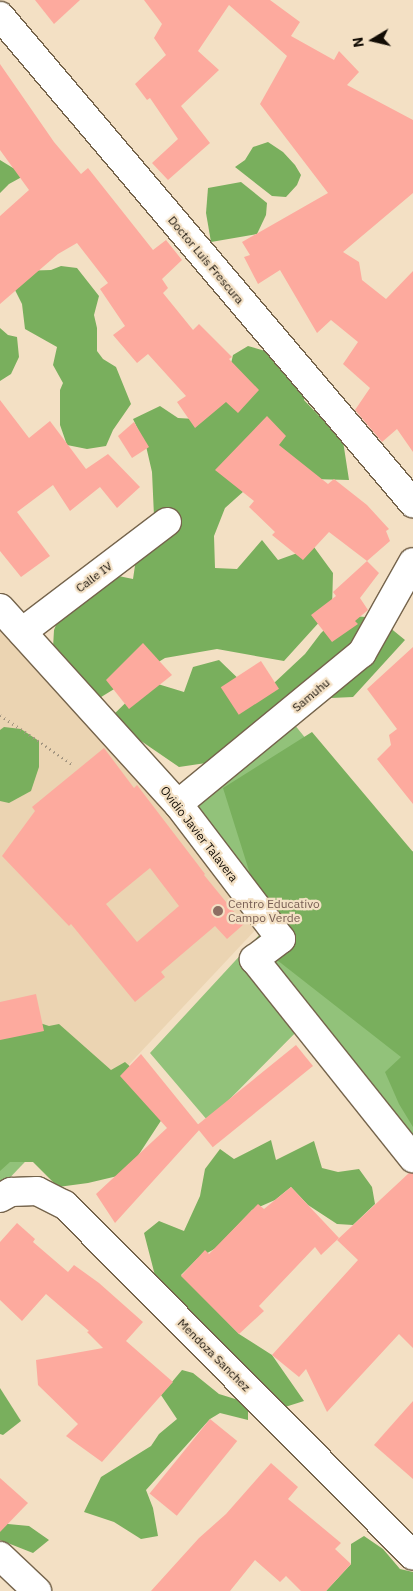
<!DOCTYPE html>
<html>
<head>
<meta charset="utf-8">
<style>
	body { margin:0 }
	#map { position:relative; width:413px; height:1591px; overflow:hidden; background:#f3e0c4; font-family:"IBM Plex Sans",sans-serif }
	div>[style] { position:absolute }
	.built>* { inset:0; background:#ebd4b2 }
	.green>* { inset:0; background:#92c27a }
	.forest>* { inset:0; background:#79af5d }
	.building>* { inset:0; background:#fdaa9e; transform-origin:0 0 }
	.path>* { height:3px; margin-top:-1.5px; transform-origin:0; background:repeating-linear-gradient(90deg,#a49681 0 1px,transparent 0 5px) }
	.roads { filter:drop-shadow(1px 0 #75644c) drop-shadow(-1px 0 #75644c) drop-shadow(0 1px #75644c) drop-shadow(0 -1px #75644c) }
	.street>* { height:28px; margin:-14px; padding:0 14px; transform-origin:14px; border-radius:14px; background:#fff }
	.dots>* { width:14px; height:14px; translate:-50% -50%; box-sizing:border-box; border:2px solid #f3e0c4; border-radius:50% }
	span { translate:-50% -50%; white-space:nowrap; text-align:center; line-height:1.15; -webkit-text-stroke:4.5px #f3e0c4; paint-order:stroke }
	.street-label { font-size:12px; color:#120c04 }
	.education-label { font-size:12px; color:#785e54 }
	.left { translate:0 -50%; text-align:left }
	.north { position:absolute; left:348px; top:15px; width:50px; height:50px; -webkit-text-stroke:4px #f3e0c4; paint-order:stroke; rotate:261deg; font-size:14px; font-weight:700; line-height:20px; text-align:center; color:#120c04 }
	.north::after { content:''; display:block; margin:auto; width:18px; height:22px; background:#120c04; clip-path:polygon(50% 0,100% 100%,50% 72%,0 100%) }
</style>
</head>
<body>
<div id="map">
	<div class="built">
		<div style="clip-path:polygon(0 621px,261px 924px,105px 1090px,0 1153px)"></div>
	</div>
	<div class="green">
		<div style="clip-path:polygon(294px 724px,403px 859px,413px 851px,413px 1142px,311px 1017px,208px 1121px,150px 1053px,272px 921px,187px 809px)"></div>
		<div style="clip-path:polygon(44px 1142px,0 1188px,0 1155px)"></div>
	</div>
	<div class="forest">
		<div style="clip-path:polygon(268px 142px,283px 152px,295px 165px,301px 175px,297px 185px,286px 197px,272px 196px,235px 167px,245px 160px,253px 147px)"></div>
		<div style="clip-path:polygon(0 160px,13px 168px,29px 173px,9px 184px,0 193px)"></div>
		<div style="clip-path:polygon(241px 182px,267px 203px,266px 215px,257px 234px,211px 242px,206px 213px,208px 188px)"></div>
		<div style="clip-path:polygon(61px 266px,77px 268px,99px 296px,94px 315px,97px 328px,97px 351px,103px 359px,116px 367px,131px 404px,113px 430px,106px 446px,87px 449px,67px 445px,60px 425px,60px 390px,63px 383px,53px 365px,57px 347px,25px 329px,22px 304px,14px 288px,21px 271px,51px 270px)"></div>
		<div style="clip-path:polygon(0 328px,8px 335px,17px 337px,19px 357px,11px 374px,0 381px)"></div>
		<div style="clip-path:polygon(248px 346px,289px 358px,305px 376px,304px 400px,343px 441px,349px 480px,313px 479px,283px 456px,225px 508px,214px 536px,215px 568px,237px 569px,262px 540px,278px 560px,314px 547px,333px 573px,332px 608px,284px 661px,217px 649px,165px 658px,88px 705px,52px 665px,54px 630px,66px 600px,99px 572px,133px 579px,137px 552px,154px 516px,152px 472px,146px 446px,133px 419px,160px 406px,178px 418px,195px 419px,229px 372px,233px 355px)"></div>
		<div style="clip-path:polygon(340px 615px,378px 618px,405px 640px,353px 697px,331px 698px,206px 763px,179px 767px,109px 719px,148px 681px,184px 692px,193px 667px,219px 660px,248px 688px,273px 684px,305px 654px,321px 633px)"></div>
		<div style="clip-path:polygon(4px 727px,21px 729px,39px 741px,39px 767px,31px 791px,9px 803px,0 801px,0 730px)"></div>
		<div style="clip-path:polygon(312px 732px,413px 852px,413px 1127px,399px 1104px,385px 1072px,401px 1057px,277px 960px,223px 788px)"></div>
		<div style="clip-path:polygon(0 1010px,49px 1026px,59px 1024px,111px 1070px,125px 1062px,143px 1078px,166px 1113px,126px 1174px,88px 1183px,58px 1187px,33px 1162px,10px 1162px,0 1171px)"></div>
		<div style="clip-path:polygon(271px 1140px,276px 1160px,314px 1141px,322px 1168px,338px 1172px,359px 1169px,372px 1187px,375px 1204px,353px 1225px,337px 1224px,308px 1205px,291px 1187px,275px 1200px,252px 1210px,216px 1248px,197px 1259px,181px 1275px,239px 1334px,272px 1355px,304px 1401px,285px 1407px,212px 1375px,207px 1348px,159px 1291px,144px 1233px,159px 1221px,184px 1231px,200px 1196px,205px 1169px,220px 1149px,234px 1159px)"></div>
		<div style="clip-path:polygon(182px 1370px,193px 1373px,219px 1394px,248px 1403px,248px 1420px,220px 1413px,210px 1419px,146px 1490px,153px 1508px,158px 1536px,141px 1539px,114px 1522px,84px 1512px,101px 1477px,151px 1446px,159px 1434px,177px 1419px,161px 1395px)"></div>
		<div style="clip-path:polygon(0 1388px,21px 1421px,3px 1435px,0 1434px)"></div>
		<div style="clip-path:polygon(0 1517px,8px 1524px,29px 1526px,49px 1540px,33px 1553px,0 1540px)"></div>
		<div style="clip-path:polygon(364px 1536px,383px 1549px,400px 1569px,413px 1572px,413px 1591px,326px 1591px,351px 1564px,351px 1544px)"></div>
	</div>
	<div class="building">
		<div style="clip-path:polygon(35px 0,80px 0,54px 24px)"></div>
		<div style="clip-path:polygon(144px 0,270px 0,300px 22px,291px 36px,334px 60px,339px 51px,359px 72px,347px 85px,413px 120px,413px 193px,343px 252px,359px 262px,362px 280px,386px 299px,413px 271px,413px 452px,397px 429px,382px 442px,355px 410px,370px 388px,343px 364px,358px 342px,331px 320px,317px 333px,280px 270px,258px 284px,244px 257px,250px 255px,242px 242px,328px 193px,260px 104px,287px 56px,229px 5px,198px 51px,219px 70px,181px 106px,210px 143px,168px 180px,152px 163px,178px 139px,150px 98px,147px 100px,135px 84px,166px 55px,154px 38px,162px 24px)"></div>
		<div style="clip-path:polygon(0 64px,54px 142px,81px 174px,88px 168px,153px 250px,166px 240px,182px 260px,162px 279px,168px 288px,163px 293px,193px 330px,199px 324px,232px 357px,229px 359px,259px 390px,238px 413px,226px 402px,195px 428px,177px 402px,186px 396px,148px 354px,137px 363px,113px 335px,125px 326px,100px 289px,108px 283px,77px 243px,58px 254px,0 304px,0 216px,29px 190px,0 150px)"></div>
		<div style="clip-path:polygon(0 400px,29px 438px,50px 421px,86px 469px,108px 454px,140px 487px,117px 508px,100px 487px,70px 511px,53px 485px,17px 512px,50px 556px,21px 577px,0 551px)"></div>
		<div style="clip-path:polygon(267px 416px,286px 436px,279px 445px,328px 484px,334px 479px,367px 505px,389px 529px,386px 531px,390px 541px,367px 561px,329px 532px,303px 560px,272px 535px,275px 532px,249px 507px,254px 501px,215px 470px)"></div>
		<div style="clip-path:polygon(134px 422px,149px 447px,132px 458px,118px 436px)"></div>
		<div style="clip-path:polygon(367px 561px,379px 573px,360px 598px,368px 610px,355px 621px,358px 624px,332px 642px,311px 615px,336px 596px,333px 592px)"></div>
		<div style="clip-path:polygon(143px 643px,172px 675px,129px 709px,106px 680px)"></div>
		<div style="clip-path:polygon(413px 647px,413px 804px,377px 759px,391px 745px,389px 735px,397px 729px,367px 689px)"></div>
		<div style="left:261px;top:661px;width:33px;height:48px;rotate:57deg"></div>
		<div style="clip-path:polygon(evenodd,104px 748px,134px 788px,137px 785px,205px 874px,204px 875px,244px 924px,227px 939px,215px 926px,161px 972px,165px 977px,135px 1002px,71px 924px,69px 926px,2px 856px,35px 811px,32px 807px,104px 748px,150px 868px,179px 906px,137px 942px,106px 904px,150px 868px)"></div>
		<div style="clip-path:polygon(36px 994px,44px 1031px,0 1040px,0 1002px)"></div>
		<div style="left:296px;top:1045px;width:27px;height:129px;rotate:51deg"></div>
		<div style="clip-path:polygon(141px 1054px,201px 1128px,115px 1223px,96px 1194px,167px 1128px,120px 1076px)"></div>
		<div style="clip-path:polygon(409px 1173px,413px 1173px,413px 1348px,399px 1334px,327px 1412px,306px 1369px,299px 1377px,272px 1355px,358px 1260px,337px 1240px)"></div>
		<div style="clip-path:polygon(291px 1187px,339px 1238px,321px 1255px,315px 1247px,259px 1306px,264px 1311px,239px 1334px,181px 1276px,205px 1250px,209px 1254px,258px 1204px,264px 1209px)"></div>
		<div style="clip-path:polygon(17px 1223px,35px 1239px,33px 1242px,68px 1272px,74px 1265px,99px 1283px,143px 1322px,126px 1341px,173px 1382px,102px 1462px,66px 1436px,78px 1424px,38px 1385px,36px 1360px,103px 1348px,87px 1332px,89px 1331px,46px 1294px,22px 1321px,0 1300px,0 1242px)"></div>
		<div style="clip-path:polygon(413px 1401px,413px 1479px,374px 1445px)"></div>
		<div style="left:210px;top:1419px;width:35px;height:96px;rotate:39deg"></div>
		<div style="clip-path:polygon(271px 1463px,298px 1487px,288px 1499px,341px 1543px,335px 1549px,351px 1564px,326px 1591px,301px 1591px,286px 1576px,280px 1582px,255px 1560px,230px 1591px,151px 1591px,199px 1538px,226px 1514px)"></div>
		<div style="clip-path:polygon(0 1478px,28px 1503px,0 1532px)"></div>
	</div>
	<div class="path">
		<div style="left:0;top:715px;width:87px;rotate:34.2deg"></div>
	</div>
	<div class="roads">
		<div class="street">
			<div style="left:0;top:16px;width:639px;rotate:49.7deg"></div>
			<div style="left:0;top:608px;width:265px;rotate:47.8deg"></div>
			<div style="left:178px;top:804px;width:170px;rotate:52.7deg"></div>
			<div style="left:281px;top:939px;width:34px;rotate:143deg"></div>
			<div style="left:254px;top:959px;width:255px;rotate:51.4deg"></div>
			<div style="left:22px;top:632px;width:182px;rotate:-37.2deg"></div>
			<div style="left:178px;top:804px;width:238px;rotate:-39.4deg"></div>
			<div style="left:362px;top:653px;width:104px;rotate:-60.7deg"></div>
			<div style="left:0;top:1198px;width:13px;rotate:-29deg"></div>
			<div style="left:11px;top:1192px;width:26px;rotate:-2deg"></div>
			<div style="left:37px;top:1191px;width:31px;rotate:27deg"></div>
			<div style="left:65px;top:1205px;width:494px;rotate:45.2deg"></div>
			<div style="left:0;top:1556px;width:51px;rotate:43.4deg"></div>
		</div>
	</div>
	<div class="dots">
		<div style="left:218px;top:911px;background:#8d6e63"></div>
	</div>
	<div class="street-label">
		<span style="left:206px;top:260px;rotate:50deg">Doctor Luis Frescura</span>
		<span style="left:94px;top:577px;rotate:-37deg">Calle IV</span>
		<span style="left:311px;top:695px;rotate:-40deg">Samuhu</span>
		<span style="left:199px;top:834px;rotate:52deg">Ovidio Javier Talavera</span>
		<span style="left:214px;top:1355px;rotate:45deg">Mendoza Sanchez</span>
	</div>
	<div class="education-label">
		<span class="left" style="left:228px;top:911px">Centro Educativo<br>Campo Verde</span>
	</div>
	<div class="north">N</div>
</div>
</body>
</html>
